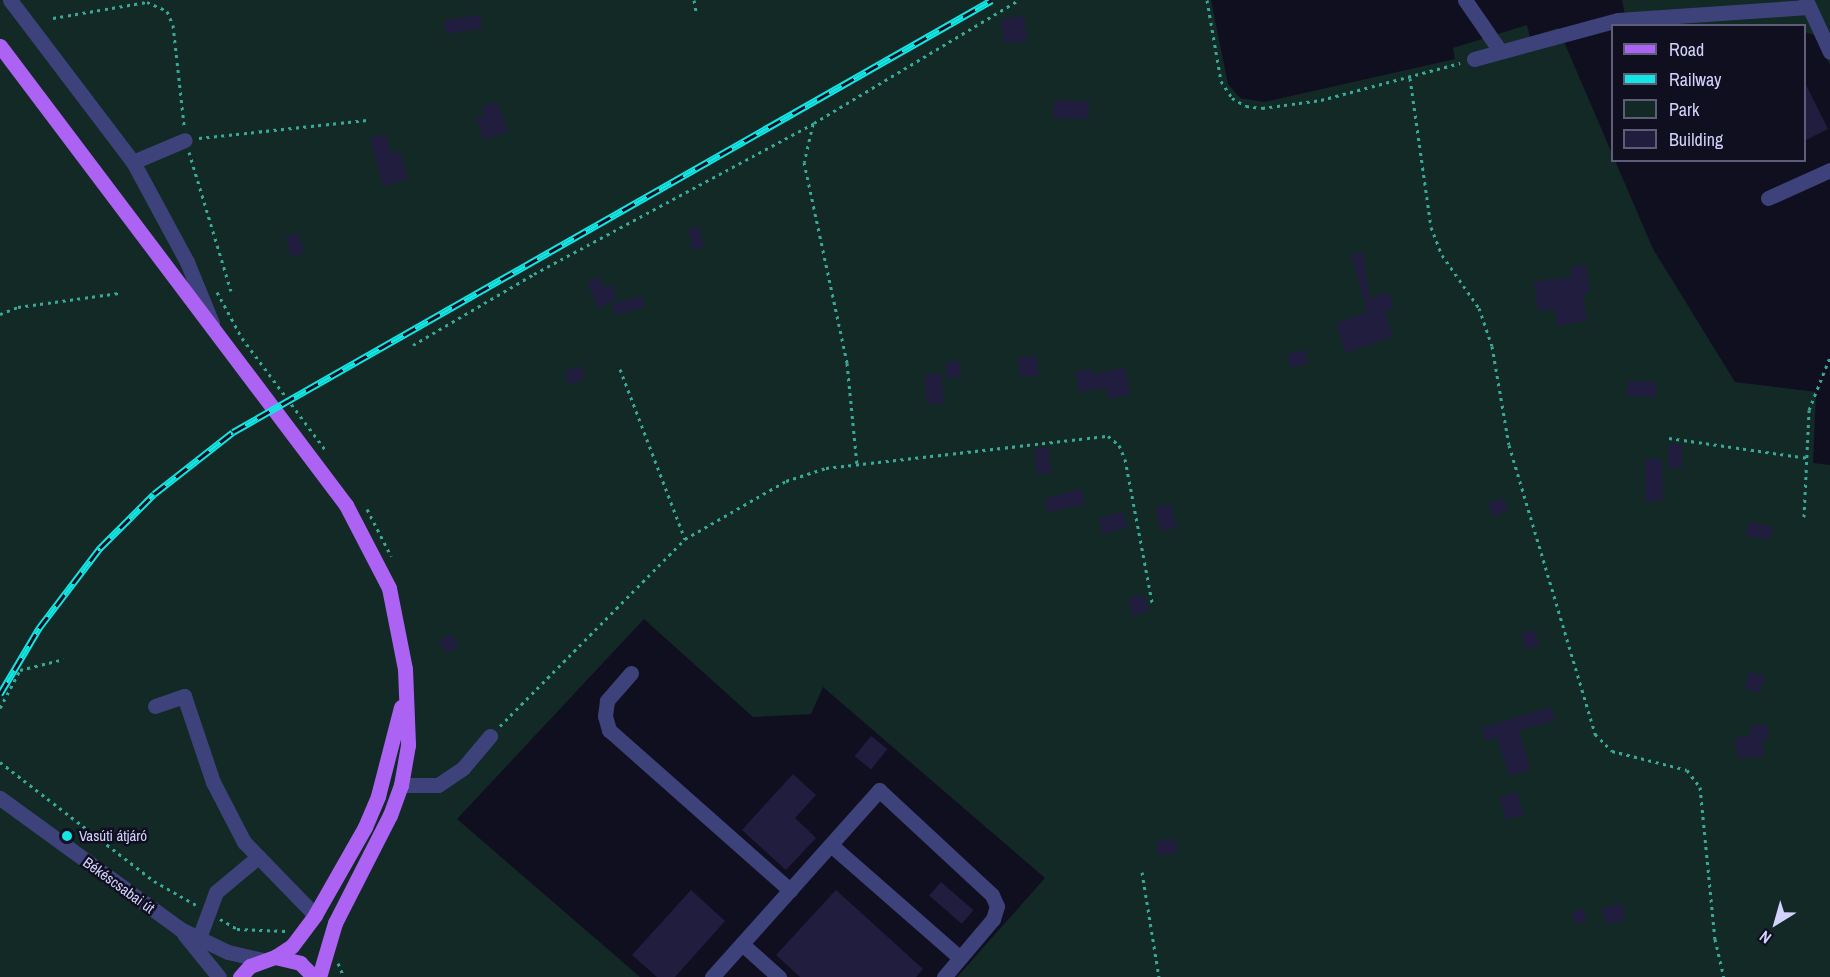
<!DOCTYPE html>
<html>
<head>
<meta charset="utf-8">
<style>
	body { margin:0 }
	#map { position:relative; width:1830px; height:977px; overflow:hidden; background:#100f20; font-family:"Archivo Narrow",sans-serif }
	div>[style] { position:absolute }
	.green>* { inset:0; background:#122926 }
	.building>* { inset:0; background:#201d3f; transform-origin:0 0 }
	.path>* { height:3px; margin-top:-1.5px; transform-origin:0; background:repeating-linear-gradient(90deg,#38a996 0 3px,transparent 0 7.5px) }
	.minor>* { height:15px; margin:-7.5px; padding:0 7.5px; transform-origin:7.5px; border-radius:7.5px; background:#3e427b }
	.major>* { height:15px; margin:-7.5px; padding:0 7.5px; transform-origin:7.5px; border-radius:7.5px; background:#ac62f2 }
	.rail>* { height:7px; margin-top:-3.5px; transform-origin:0; background:repeating-linear-gradient(90deg,#100f20 0 14px,#13e5e4 0 28px); box-sizing:border-box; border-block:2px solid #13e5e4 }
	.dots>* { width:16px; height:16px; translate:-50% -50%; box-sizing:border-box; border:3px solid #100f20; border-radius:50% }
	span { translate:-50% -50%; white-space:nowrap; text-align:center; line-height:1.15; -webkit-text-stroke:5px #100f20; paint-order:stroke }
	.poi-label { font-size:15px; color:#d2d2fb }
	.left { translate:0 -50%; text-align:left }
	.street-label { font-size:15px; color:#d2d2fb }
	.legend { position:absolute; left:1611px; top:24px; width:195px; height:138px; box-sizing:border-box; background:#100f20; border:2px solid #5e5d78; margin:0; padding:8px 10px; list-style:none; font-size:18px; color:#d2d2fb }
	.legend li { display:flex; align-items:center; gap:12px; height:30px }
	.legend b { width:30px; border:2px solid #5e5d78 }
	.north { position:absolute; left:1746px; top:893px; width:60px; height:60px; -webkit-text-stroke:4px #100f20; paint-order:stroke; rotate:217deg; font-size:16px; font-weight:700; line-height:24px; text-align:center; color:#d2d2fb }
	.north::after { content:''; display:block; margin:auto; width:21px; height:27px; background:#d2d2fb; clip-path:polygon(50% 0,100% 100%,50% 72%,0 100%) }
</style>
</head>
<body>
<div id="map">
	<div class="green">
		<div style="clip-path:polygon(0 0,1211px 0,1228px 84px,1240px 98px,1264px 102px,1455px 59px,1453px 48px,1527px 25px,1530px 37px,1558px 28px,1653px 249px,1735px 382px,1816px 392px,1813px 463px,1830px 465px,1830px 977px,957px 977px,1045px 878px,823px 687px,811px 714px,753px 717px,644px 619px,457px 819px,640px 977px,0 977px)"></div>
		<div style="clip-path:polygon(1622px 0,1830px 0,1830px 65px,1815px 35px,1805px 32px,1804px 26px,1627px 25px)"></div>
	</div>
	<div class="building">
		<div style="left:480px;top:15px;width:14px;height:36px;rotate:82deg"></div>
		<div style="left:1024px;top:16px;width:25px;height:23px;rotate:83deg"></div>
		<div style="clip-path:polygon(1804px 81px,1828px 129px,1804px 141px)"></div>
		<div style="left:1054px;top:100px;width:35px;height:18px;rotate:2deg"></div>
		<div style="clip-path:polygon(497px 102px,508px 132px,484px 140px,476px 118px,484px 115px,482px 107px)"></div>
		<div style="clip-path:polygon(386px 134px,391px 154px,400px 151px,408px 179px,383px 186px,370px 138px)"></div>
		<div style="left:700px;top:227px;width:21px;height:12px;rotate:79deg"></div>
		<div style="left:298px;top:233px;width:21px;height:13px;rotate:73deg"></div>
		<div style="clip-path:polygon(1363px 252px,1370px 299px,1389px 292px,1394px 307px,1385px 313px,1393px 337px,1346px 353px,1336px 323px,1367px 312px,1364px 302px,1369px 300px,1364px 301px,1351px 254px)"></div>
		<div style="clip-path:polygon(1586px 265px,1590px 293px,1583px 294px,1587px 321px,1557px 326px,1555px 309px,1538px 311px,1534px 282px,1572px 277px,1571px 267px)"></div>
		<div style="clip-path:polygon(599px 276px,604px 288px,612px 285px,617px 299px,598px 308px,587px 282px)"></div>
		<div style="left:642px;top:296px;width:11px;height:31px;rotate:75deg"></div>
		<div style="left:1305px;top:350px;width:14px;height:18px;rotate:78deg"></div>
		<div style="left:1037px;top:356px;width:20px;height:19px;rotate:87deg"></div>
		<div style="left:959px;top:361px;width:16px;height:14px;rotate:83deg"></div>
		<div style="left:581px;top:366px;width:14px;height:17px;rotate:73deg"></div>
		<div style="clip-path:polygon(1125px 368px,1130px 395px,1108px 399px,1106px 388px,1079px 392px,1076px 372px,1091px 369px,1092px 374px)"></div>
		<div style="left:941px;top:373px;width:30px;height:17px;rotate:84deg"></div>
		<div style="left:1628px;top:381px;width:28px;height:15px;rotate:2deg"></div>
		<div style="left:1668px;top:444px;width:14px;height:24px"></div>
		<div style="left:1048px;top:447px;width:26px;height:14px;rotate:83deg"></div>
		<div style="left:1662px;top:459px;width:42px;height:17px;rotate:89deg"></div>
		<div style="clip-path:polygon(1081px 488px,1084px 505px,1047px 512px,1045px 499px)"></div>
		<div style="left:1503px;top:498px;width:14px;height:16px;rotate:69deg"></div>
		<div style="left:1171px;top:504px;width:24px;height:16px;rotate:78deg"></div>
		<div style="left:1123px;top:512px;width:16px;height:25px;rotate:75deg"></div>
		<div style="left:1748px;top:522px;width:25px;height:14px;rotate:11deg"></div>
		<div style="left:1144px;top:594px;width:18px;height:17px;rotate:74deg"></div>
		<div style="left:1535px;top:630px;width:16px;height:14px;rotate:76deg"></div>
		<div style="left:451px;top:633px;width:15px;height:15px;rotate:58deg"></div>
		<div style="left:1749px;top:672px;width:16px;height:17px;rotate:15deg"></div>
		<div style="clip-path:polygon(1551px 707px,1555px 721px,1519px 730px,1530px 770px,1509px 776px,1497px 737px,1485px 741px,1481px 728px)"></div>
		<div style="clip-path:polygon(1767px 724px,1769px 739px,1762px 740px,1764px 756px,1738px 759px,1735px 738px,1750px 736px,1749px 726px)"></div>
		<div style="left:871px;top:736px;width:21px;height:26px;rotate:39deg"></div>
		<div style="clip-path:polygon(793px 774px,816px 795px,795px 818px,816px 838px,786px 870px,742px 830px)"></div>
		<div style="left:1517px;top:792px;width:24px;height:18px;rotate:75deg"></div>
		<div style="left:1176px;top:839px;width:15px;height:19px;rotate:86deg"></div>
		<div style="left:941px;top:882px;width:43px;height:18px;rotate:41deg"></div>
		<div style="clip-path:polygon(691px 890px,725px 921px,675px 977px,657px 977px,632px 955px)"></div>
		<div style="clip-path:polygon(836px 890px,923px 969px,916px 977px,800px 977px,776px 955px)"></div>
		<div style="left:1621px;top:903px;width:17px;height:20px;rotate:73deg"></div>
		<div style="left:1584px;top:909px;width:13px;height:12px;rotate:77deg"></div>
	</div>
	<div class="path">
		<div style="left:694px;top:0;width:11px;rotate:80deg"></div>
		<div style="left:1207px;top:0;width:82px;rotate:80.2deg"></div>
		<div style="left:1221px;top:81px;width:20px;rotate:57deg"></div>
		<div style="left:1232px;top:98px;width:16px;rotate:30deg"></div>
		<div style="left:1246px;top:106px;width:16px;rotate:7deg"></div>
		<div style="left:1262px;top:108px;width:60px;rotate:-7.7deg"></div>
		<div style="left:1321px;top:100px;width:144px;rotate:-14.9deg"></div>
		<div style="left:53px;top:18px;width:95px;rotate:-9.7deg"></div>
		<div style="left:147px;top:2px;width:22px;rotate:24deg"></div>
		<div style="left:167px;top:11px;width:15px;rotate:67deg"></div>
		<div style="left:173px;top:25px;width:101px;rotate:83.7deg"></div>
		<div style="left:1410px;top:78px;width:150px;rotate:82deg"></div>
		<div style="left:1431px;top:227px;width:30px;rotate:69deg"></div>
		<div style="left:1442px;top:255px;width:65px;rotate:55.1deg"></div>
		<div style="left:1479px;top:308px;width:40px;rotate:71.1deg"></div>
		<div style="left:1492px;top:346px;width:100px;rotate:80.3deg"></div>
		<div style="left:1509px;top:445px;width:302px;rotate:73.4deg"></div>
		<div style="left:1595px;top:734px;width:24px;rotate:45deg"></div>
		<div style="left:1612px;top:751px;width:77px;rotate:14.2deg"></div>
		<div style="left:1687px;top:770px;width:21px;rotate:53deg"></div>
		<div style="left:1700px;top:787px;width:153px;rotate:84.4deg"></div>
		<div style="left:1715px;top:939px;width:39px;rotate:77deg"></div>
		<div style="left:813px;top:124px;width:39px;rotate:103deg"></div>
		<div style="left:804px;top:162px;width:206px;rotate:77.9deg"></div>
		<div style="left:847px;top:363px;width:102px;rotate:84.4deg"></div>
		<div style="left:199px;top:138px;width:169px;rotate:-6.1deg"></div>
		<div style="left:189px;top:152px;width:145px;rotate:73.2deg"></div>
		<div style="left:217px;top:292px;width:52px;rotate:61.5deg"></div>
		<div style="left:242px;top:338px;width:142px;rotate:53.3deg"></div>
		<div style="left:0;top:314px;width:19px;rotate:-21deg"></div>
		<div style="left:18px;top:307px;width:102px;rotate:-7.9deg"></div>
		<div style="left:413px;top:345px;width:140px;rotate:-30.4deg"></div>
		<div style="left:534px;top:274px;width:318px;rotate:-28.3deg"></div>
		<div style="left:814px;top:123px;width:239px;rotate:-31deg"></div>
		<div style="left:620px;top:369px;width:182px;rotate:69.1deg"></div>
		<div style="left:1669px;top:438px;width:139px;rotate:8.2deg"></div>
		<div style="left:367px;top:509px;width:53px;rotate:62.9deg"></div>
		<div style="left:1804px;top:517px;width:107px;rotate:-87.3deg"></div>
		<div style="left:1809px;top:410px;width:57px;rotate:-68.4deg"></div>
		<div style="left:0;top:708px;width:43px;rotate:-62.2deg"></div>
		<div style="left:20px;top:670px;width:45px;rotate:-14deg"></div>
		<div style="left:500px;top:726px;width:263px;rotate:-45.3deg"></div>
		<div style="left:685px;top:539px;width:116px;rotate:-29.9deg"></div>
		<div style="left:786px;top:481px;width:42px;rotate:-18deg"></div>
		<div style="left:826px;top:468px;width:284px;rotate:-6.5deg"></div>
		<div style="left:1108px;top:436px;width:14px;rotate:39deg"></div>
		<div style="left:1119px;top:445px;width:15px;rotate:67deg"></div>
		<div style="left:1125px;top:459px;width:146px;rotate:79.3deg"></div>
		<div style="left:0;top:762px;width:195px;rotate:37.7deg"></div>
		<div style="left:154px;top:881px;width:48px;rotate:29.7deg"></div>
		<div style="left:1142px;top:872px;width:106px;rotate:80.8deg"></div>
		<div style="left:220px;top:919px;width:20px;rotate:30deg"></div>
		<div style="left:237px;top:929px;width:49px;rotate:2.3deg"></div>
		<div style="left:338px;top:963px;width:15px;rotate:67deg"></div>
	</div>
	<div class="minor">
		<div style="left:10px;top:0;width:203px;rotate:52.8deg"></div>
		<div style="left:133px;top:162px;width:114px;rotate:61.6deg"></div>
		<div style="left:187px;top:262px;width:66px;rotate:67.7deg"></div>
		<div style="left:1465px;top:0;width:62px;rotate:55.5deg"></div>
		<div style="left:1806px;top:0;width:57px;rotate:65.2deg"></div>
		<div style="left:1474px;top:59px;width:149px;rotate:-15.2deg"></div>
		<div style="left:1618px;top:20px;width:190px;rotate:-3.9deg"></div>
		<div style="left:133px;top:162px;width:56px;rotate:-22.9deg"></div>
		<div style="left:1768px;top:198px;width:68px;rotate:-24.3deg"></div>
		<div style="left:631px;top:673px;width:37px;rotate:131deg"></div>
		<div style="left:607px;top:701px;width:15px;rotate:98deg"></div>
		<div style="left:605px;top:716px;width:15px;rotate:74deg"></div>
		<div style="left:609px;top:730px;width:242px;rotate:41.5deg"></div>
		<div style="left:155px;top:706px;width:31px;rotate:-19deg"></div>
		<div style="left:184px;top:696px;width:91px;rotate:71.4deg"></div>
		<div style="left:213px;top:782px;width:68px;rotate:62.7deg"></div>
		<div style="left:244px;top:842px;width:102px;rotate:45.8deg"></div>
		<div style="left:401px;top:785px;width:37px"></div>
		<div style="left:438px;top:785px;width:30px;rotate:-34deg"></div>
		<div style="left:463px;top:768px;width:42px;rotate:-49.8deg"></div>
		<div style="left:0;top:798px;width:223px;rotate:36deg"></div>
		<div style="left:180px;top:929px;width:53px;rotate:25.6deg"></div>
		<div style="left:228px;top:952px;width:35px;rotate:13deg"></div>
		<div style="left:831px;top:845px;width:171px;rotate:41.2deg"></div>
		<div style="left:184px;top:934px;width:55px;rotate:50.9deg"></div>
		<div style="left:199px;top:938px;width:49px;rotate:-69.7deg"></div>
		<div style="left:216px;top:892px;width:55px;rotate:-39.8deg"></div>
		<div style="left:742px;top:944px;width:50px;rotate:41.7deg"></div>
		<div style="left:712px;top:977px;width:251px;rotate:-48.2deg"></div>
		<div style="left:879px;top:790px;width:154px;rotate:42.9deg"></div>
		<div style="left:992px;top:895px;width:12px;rotate:66deg"></div>
		<div style="left:997px;top:906px;width:14px;rotate:107deg"></div>
		<div style="left:993px;top:919px;width:76px;rotate:130.2deg"></div>
	</div>
	<div class="major">
		<div style="left:0;top:46px;width:575px;rotate:52.99deg"></div>
		<div style="left:346px;top:505px;width:93px;rotate:62.6deg"></div>
		<div style="left:389px;top:588px;width:83px;rotate:78.8deg"></div>
		<div style="left:405px;top:669px;width:76px;rotate:87.7deg"></div>
		<div style="left:408px;top:745px;width:41px;rotate:99.9deg"></div>
		<div style="left:401px;top:785px;width:32px;rotate:110deg"></div>
		<div style="left:390px;top:815px;width:121px;rotate:117deg"></div>
		<div style="left:335px;top:923px;width:56px;rotate:106.5deg"></div>
		<div style="left:275px;top:957px;width:20px;rotate:-33deg"></div>
		<div style="left:292px;top:946px;width:39px;rotate:-53deg"></div>
		<div style="left:315px;top:915px;width:101px;rotate:-60.4deg"></div>
		<div style="left:365px;top:827px;width:34px;rotate:-67deg"></div>
		<div style="left:378px;top:796px;width:92px;rotate:-75.5deg"></div>
		<div style="left:240px;top:977px;width:15px;rotate:-48deg"></div>
		<div style="left:250px;top:966px;width:27px;rotate:-20deg"></div>
		<div style="left:275px;top:957px;width:26px;rotate:13deg"></div>
		<div style="left:300px;top:963px;width:20px;rotate:45deg"></div>
	</div>
	<div class="rail">
		<div style="left:0;top:694px;width:77px;rotate:-59.4deg"></div>
		<div style="left:39px;top:628px;width:101px;rotate:-52.7deg"></div>
		<div style="left:100px;top:548px;width:76px;rotate:-45deg"></div>
		<div style="left:154px;top:494px;width:100px;rotate:-38.1deg"></div>
		<div style="left:233px;top:432px;width:873px;rotate:-29.65deg"></div>
	</div>
	<div class="dots">
		<div style="left:67px;top:836px;background:#13e5e4"></div>
	</div>
	<div class="poi-label">
		<span class="left" style="left:79px;top:836px">Vasúti átjáró</span>
	</div>
	<div class="street-label">
		<span style="left:119px;top:885px;rotate:36deg">Békéscsabai út</span>
	</div>
	<ul class="legend">
	<li><b style="height:8px;background:#ac62f2"></b>Road</li>
	<li><b style="height:8px;background:#13e5e4"></b>Railway</li>
	<li><b style="height:16px;background:#122926"></b>Park</li>
	<li><b style="height:16px;background:#201d3f"></b>Building</li>
	</ul>
	<div class="north">N</div>
</div>
</body>
</html>
